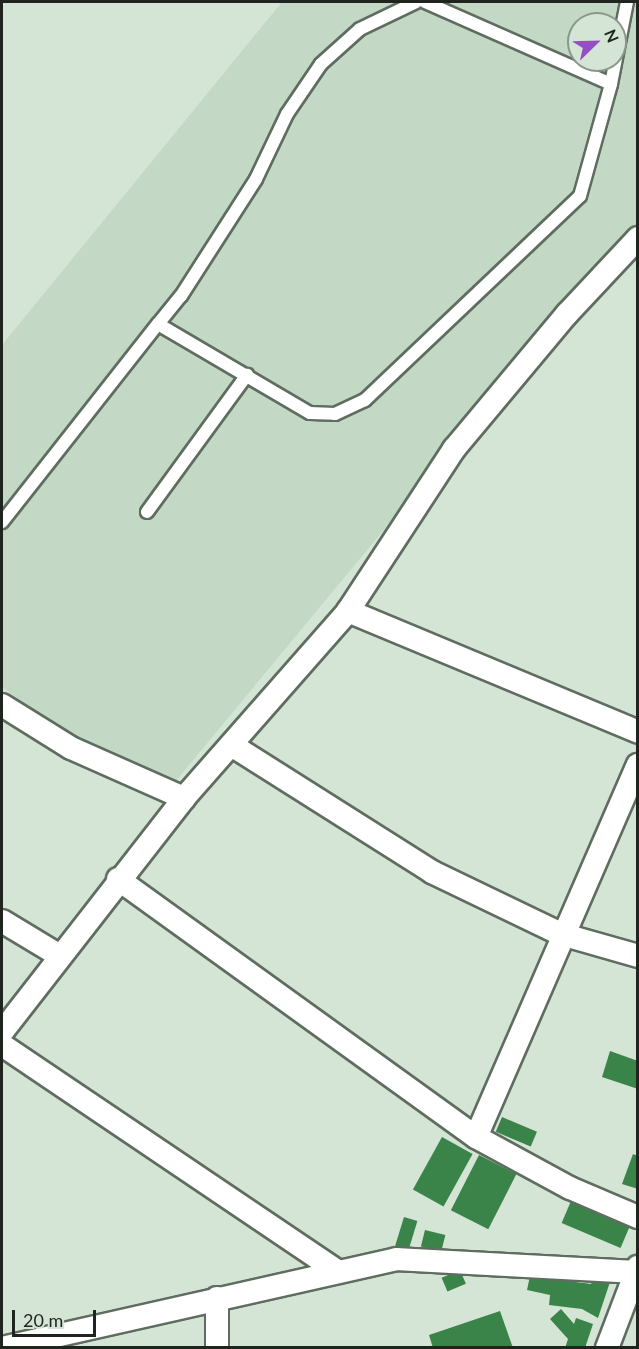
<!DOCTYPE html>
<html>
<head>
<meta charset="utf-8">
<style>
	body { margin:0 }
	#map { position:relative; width:639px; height:1349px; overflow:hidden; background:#d4e4d5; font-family:Lato,sans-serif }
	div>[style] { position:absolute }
	.built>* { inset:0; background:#c3d9c5 }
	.building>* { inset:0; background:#3b8449; transform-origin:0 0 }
	.roads { filter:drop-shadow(2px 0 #5f6d60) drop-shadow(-2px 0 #5f6d60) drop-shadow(0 2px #5f6d60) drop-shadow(0 -2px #5f6d60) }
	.lane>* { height:12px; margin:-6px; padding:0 6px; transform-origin:6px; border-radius:6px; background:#fff }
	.street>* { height:22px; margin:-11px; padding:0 11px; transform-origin:11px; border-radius:11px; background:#fff }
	span { translate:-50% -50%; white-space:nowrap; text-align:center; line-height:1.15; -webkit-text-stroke:5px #d4e4d5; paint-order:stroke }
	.frame { position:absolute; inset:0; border:3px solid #1f241f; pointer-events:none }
	.north { position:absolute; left:567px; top:12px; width:60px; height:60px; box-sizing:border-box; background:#d4e4d5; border:2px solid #8c978c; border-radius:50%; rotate:67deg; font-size:16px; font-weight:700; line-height:24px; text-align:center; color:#1f241f }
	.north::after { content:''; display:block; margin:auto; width:21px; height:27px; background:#944fc3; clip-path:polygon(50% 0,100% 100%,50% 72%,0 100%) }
	.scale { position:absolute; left:12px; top:1310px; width:84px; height:27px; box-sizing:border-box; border:3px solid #1f241f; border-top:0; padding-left:8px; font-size:18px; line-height:21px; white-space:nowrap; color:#1f241f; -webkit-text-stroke:4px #d4e4d5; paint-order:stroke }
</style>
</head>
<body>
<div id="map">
	<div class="built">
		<div style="clip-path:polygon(evenodd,282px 2px,637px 2px,637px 224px,175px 782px,66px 733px,2px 687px,2px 345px,282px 2px,579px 24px,615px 24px,615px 60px,579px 60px,579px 24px)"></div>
	</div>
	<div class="building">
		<div style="clip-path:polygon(610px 1051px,638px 1061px,638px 1089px,602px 1077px)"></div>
		<div style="left:502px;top:1117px;width:38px;height:16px;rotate:23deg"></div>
		<div style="left:442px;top:1137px;width:35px;height:60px;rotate:29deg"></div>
		<div style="clip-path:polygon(633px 1154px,638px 1156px,638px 1189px,622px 1184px)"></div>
		<div style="left:479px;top:1155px;width:42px;height:62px;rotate:27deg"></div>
		<div style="left:571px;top:1201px;width:64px;height:24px;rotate:23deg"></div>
		<div style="left:404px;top:1217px;width:14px;height:32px;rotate:17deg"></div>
		<div style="left:425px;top:1230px;width:21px;height:17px;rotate:14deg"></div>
		<div style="left:460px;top:1270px;width:15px;height:20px;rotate:67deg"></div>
		<div style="clip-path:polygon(530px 1276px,591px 1284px,594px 1277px,610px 1282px,598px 1318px,582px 1309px,549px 1305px,550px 1295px,527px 1290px)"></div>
		<div style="clip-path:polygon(561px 1309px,574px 1324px,576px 1318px,593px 1324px,585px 1348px,565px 1348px,568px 1339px,550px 1319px)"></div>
		<div style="clip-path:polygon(500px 1311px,513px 1348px,433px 1348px,429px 1335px)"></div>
	</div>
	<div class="roads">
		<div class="lane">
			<div style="left:425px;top:2px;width:203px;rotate:23.8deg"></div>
			<div style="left:158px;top:324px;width:36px;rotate:-51deg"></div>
			<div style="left:181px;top:296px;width:139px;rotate:-57.3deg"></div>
			<div style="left:256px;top:179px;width:72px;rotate:-64.5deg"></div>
			<div style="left:287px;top:114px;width:60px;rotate:-55.8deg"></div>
			<div style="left:321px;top:64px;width:52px;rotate:-41.9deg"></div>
			<div style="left:360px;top:29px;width:62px;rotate:-25.7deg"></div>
			<div style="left:147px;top:512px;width:170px;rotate:-53.9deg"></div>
			<div style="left:2px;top:522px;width:252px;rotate:-51.8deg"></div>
			<div style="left:158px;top:324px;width:176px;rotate:30.4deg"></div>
			<div style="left:310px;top:413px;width:25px;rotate:2deg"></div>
			<div style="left:335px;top:414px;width:33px;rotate:-25deg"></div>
			<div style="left:365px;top:400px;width:296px;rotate:-43.5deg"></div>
			<div style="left:580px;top:196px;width:116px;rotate:-74.5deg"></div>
			<div style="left:611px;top:84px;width:84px;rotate:-79deg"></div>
		</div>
		<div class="street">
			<div style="left:348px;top:611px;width:314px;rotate:22.6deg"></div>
			<div style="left:2px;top:705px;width:81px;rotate:31.9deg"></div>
			<div style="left:71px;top:748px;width:124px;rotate:23.9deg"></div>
			<div style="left:233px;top:746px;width:236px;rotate:32.3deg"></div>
			<div style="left:432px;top:872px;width:143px;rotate:25.7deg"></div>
			<div style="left:561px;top:934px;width:80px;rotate:15.9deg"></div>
			<div style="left:118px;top:879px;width:441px;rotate:35.8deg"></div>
			<div style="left:476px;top:1137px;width:107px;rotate:28.5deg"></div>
			<div style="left:570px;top:1188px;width:74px;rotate:23.1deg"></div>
			<div style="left:2px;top:921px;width:68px;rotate:31.1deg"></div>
			<div style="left:2px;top:1032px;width:296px;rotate:-52.1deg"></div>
			<div style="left:184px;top:798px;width:249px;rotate:-48.7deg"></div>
			<div style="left:348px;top:611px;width:194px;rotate:-56.8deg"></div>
			<div style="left:454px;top:449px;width:176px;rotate:-50.1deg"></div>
			<div style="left:567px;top:314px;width:104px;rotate:-46.9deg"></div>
			<div style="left:2px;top:1045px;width:404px;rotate:34deg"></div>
			<div style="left:476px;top:1137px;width:406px;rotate:-66.5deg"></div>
			<div style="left:2px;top:1348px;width:405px;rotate:-12.7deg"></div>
			<div style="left:397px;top:1259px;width:238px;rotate:3.1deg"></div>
			<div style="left:217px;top:1348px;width:50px;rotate:-90deg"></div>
			<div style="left:607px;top:1348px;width:87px;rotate:-69.1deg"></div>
		</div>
	</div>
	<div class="frame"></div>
	<div class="north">N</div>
	<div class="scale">20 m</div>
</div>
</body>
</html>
